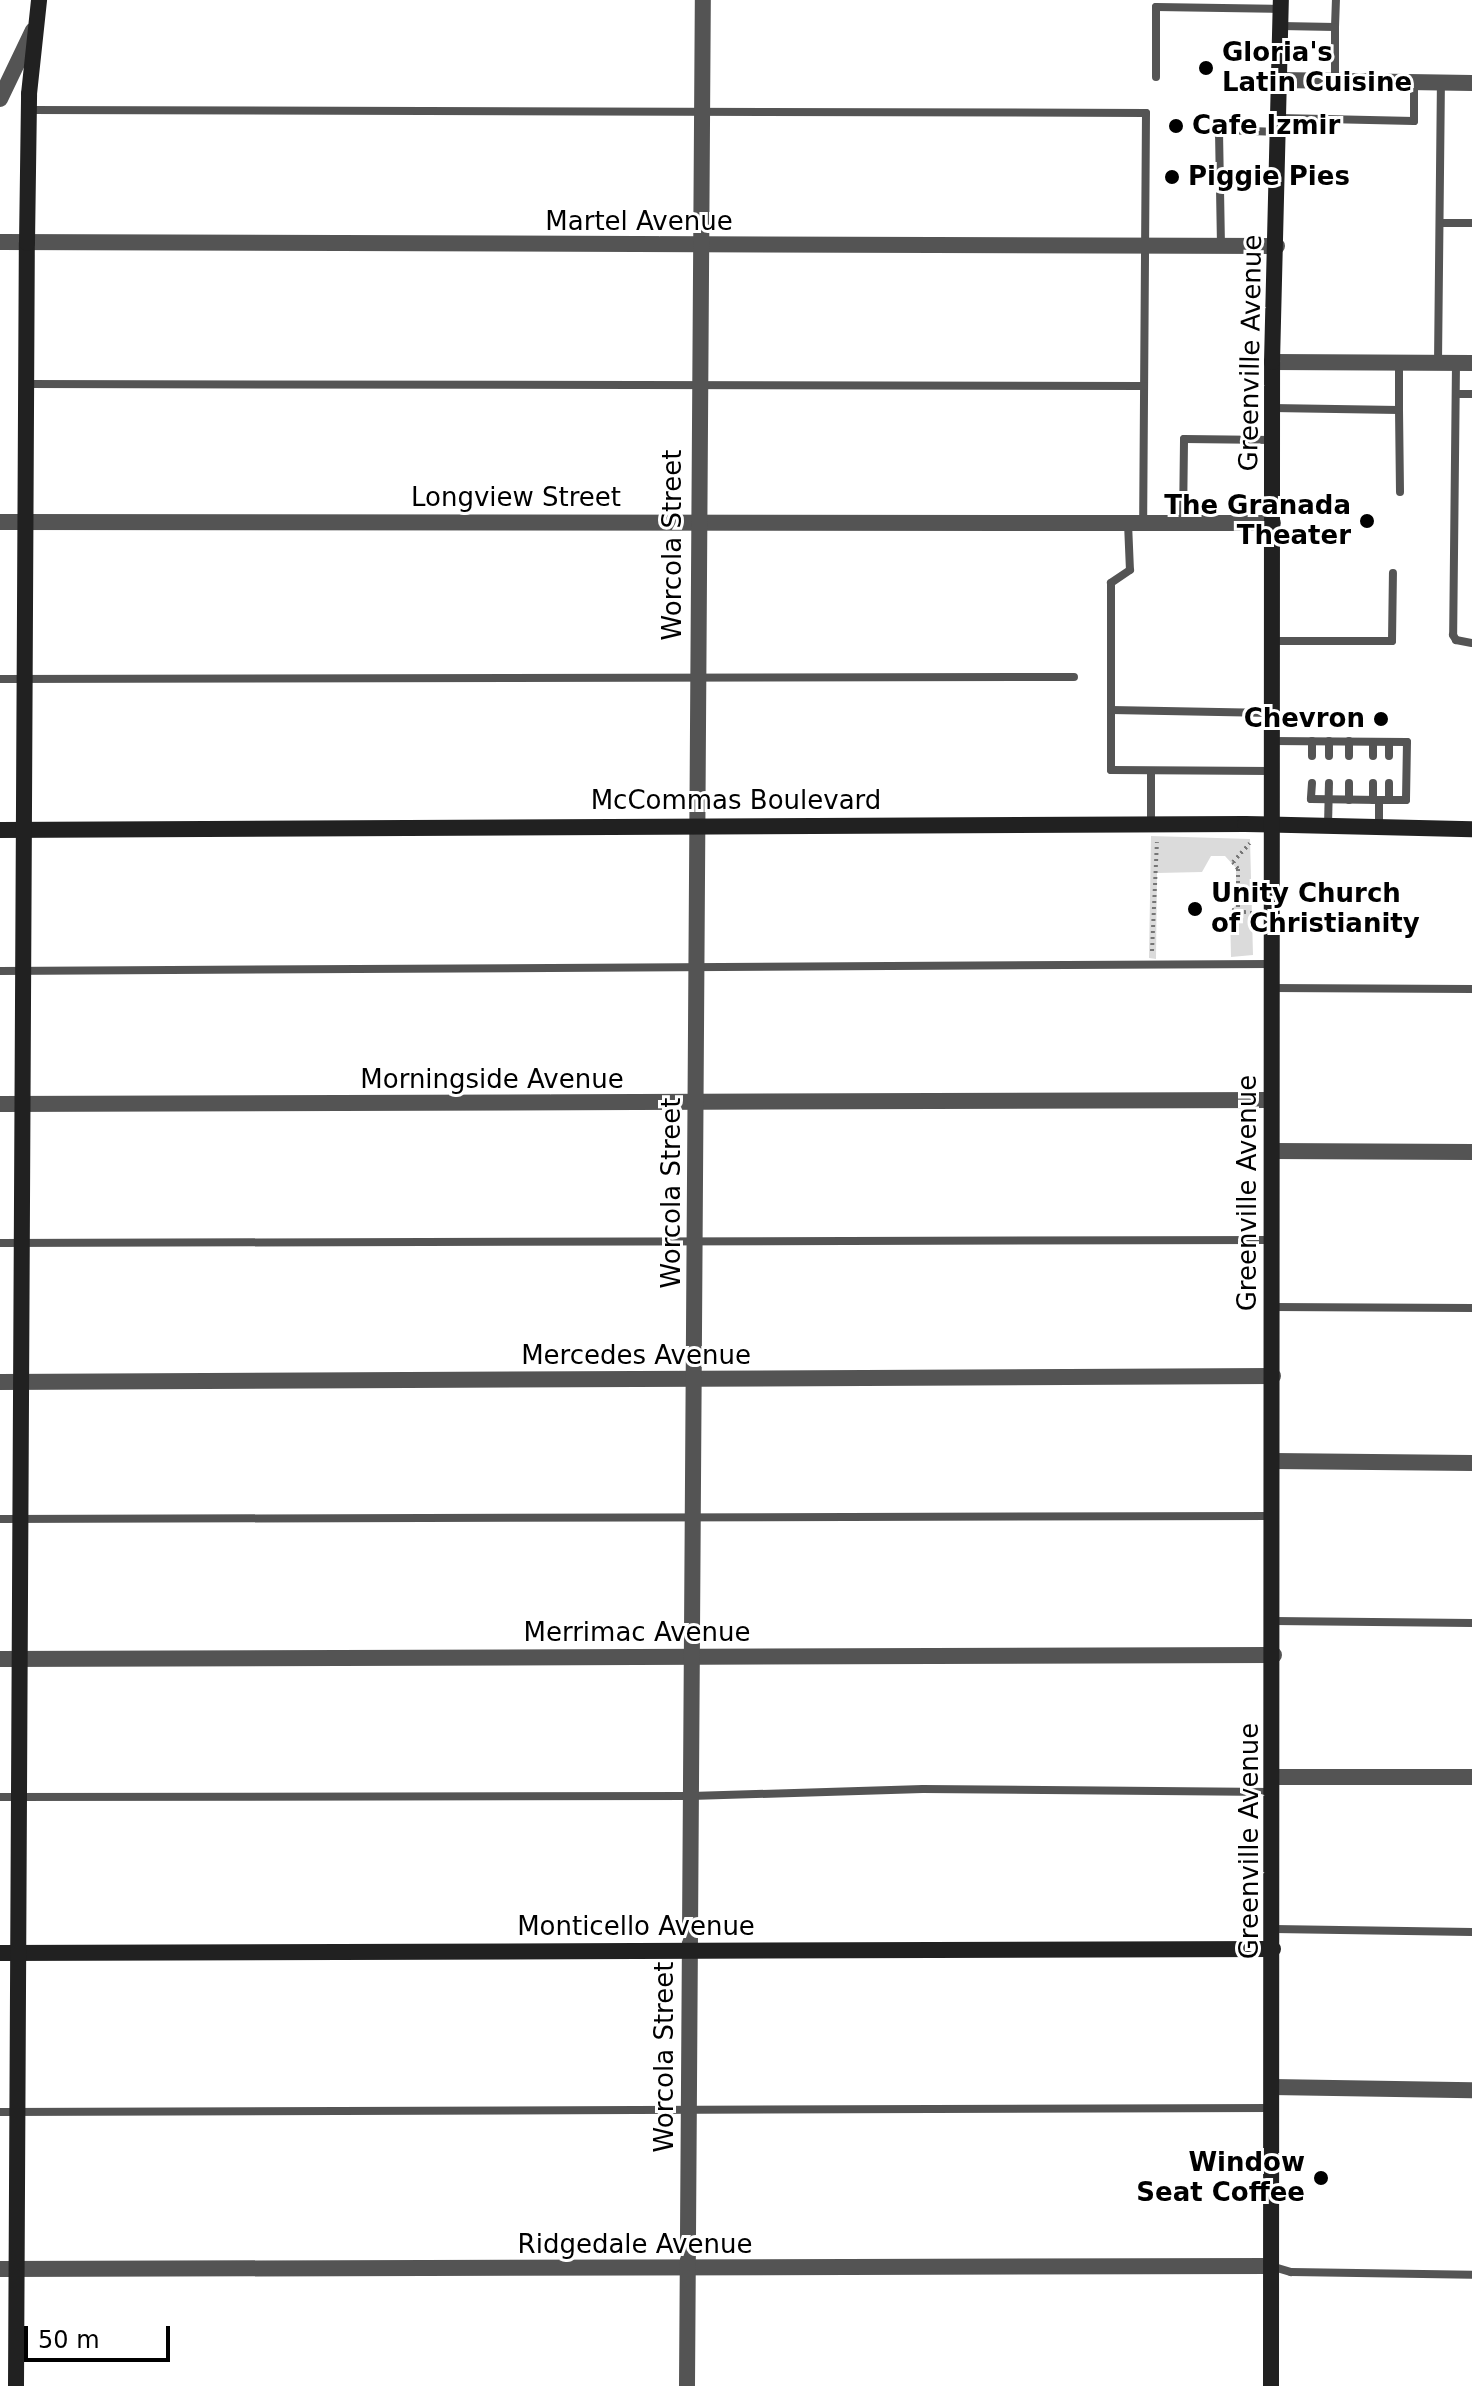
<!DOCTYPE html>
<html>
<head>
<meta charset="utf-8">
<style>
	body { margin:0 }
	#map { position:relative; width:1472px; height:2386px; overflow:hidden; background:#fff; font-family:"DejaVu Sans",sans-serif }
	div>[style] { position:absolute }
	.green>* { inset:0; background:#dbdbdb }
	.path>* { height:4px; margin-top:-2px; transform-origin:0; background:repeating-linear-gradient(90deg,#767676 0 2px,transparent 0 6px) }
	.lane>* { height:8px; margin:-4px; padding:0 4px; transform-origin:4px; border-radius:4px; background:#545454 }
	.street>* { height:16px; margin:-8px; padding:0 8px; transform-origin:8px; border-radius:8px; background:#545454 }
	.secondary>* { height:16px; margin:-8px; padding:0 8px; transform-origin:8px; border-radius:8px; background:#212121 }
	.dots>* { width:22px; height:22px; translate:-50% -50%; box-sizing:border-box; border:4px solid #fff; border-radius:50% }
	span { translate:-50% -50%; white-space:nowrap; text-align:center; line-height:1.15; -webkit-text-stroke:6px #fff; paint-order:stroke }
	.poi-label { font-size:26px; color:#000; font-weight:700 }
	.left { translate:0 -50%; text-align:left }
	.right { translate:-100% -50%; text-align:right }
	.street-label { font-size:26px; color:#000 }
	.scale { position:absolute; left:24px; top:2326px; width:146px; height:36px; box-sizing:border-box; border:4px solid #000; border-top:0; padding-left:10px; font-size:24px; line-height:28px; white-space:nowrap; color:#000; -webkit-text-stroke:6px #fff; paint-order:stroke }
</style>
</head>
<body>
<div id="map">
	<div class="green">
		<div style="clip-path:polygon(1151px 836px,1250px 839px,1253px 955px,1231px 957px,1230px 911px,1236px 905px,1236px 868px,1225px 856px,1211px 856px,1202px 872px,1157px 873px,1156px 959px,1149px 958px)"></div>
	</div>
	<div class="path">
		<div style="left:1233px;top:862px;width:9px;rotate:54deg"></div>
		<div style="left:1238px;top:869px;width:40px;rotate:90deg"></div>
		<div style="left:1233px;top:862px;width:25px;rotate:-48deg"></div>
		<div style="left:1232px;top:910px;width:20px;rotate:9deg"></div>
		<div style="left:1152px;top:951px;width:109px;rotate:-87.4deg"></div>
	</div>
	<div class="lane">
		<div style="left:1281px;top:26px;width:54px;rotate:1.1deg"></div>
		<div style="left:1335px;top:27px;width:27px;rotate:-88deg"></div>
		<div style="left:1156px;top:77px;width:70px;rotate:-90deg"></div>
		<div style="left:1156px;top:7px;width:124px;rotate:0.9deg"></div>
		<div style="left:1335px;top:81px;width:54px;rotate:-90deg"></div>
		<div style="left:29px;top:110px;width:1117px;rotate:0.15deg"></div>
		<div style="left:1146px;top:113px;width:410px;rotate:90.4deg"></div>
		<div style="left:1280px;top:118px;width:134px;rotate:1.3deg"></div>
		<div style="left:1414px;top:121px;width:39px;rotate:-90deg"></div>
		<div style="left:1440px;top:223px;width:32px"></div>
		<div style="left:1221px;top:246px;width:110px;rotate:-91deg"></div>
		<div style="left:1219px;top:136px;width:7px;rotate:-56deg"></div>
		<div style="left:1223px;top:130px;width:55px;rotate:2.1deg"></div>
		<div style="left:1438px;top:363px;width:280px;rotate:-89.4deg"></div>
		<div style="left:1456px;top:363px;width:272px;rotate:90.6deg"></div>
		<div style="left:1453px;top:635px;width:6px;rotate:59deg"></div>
		<div style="left:1456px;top:640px;width:16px;rotate:11deg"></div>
		<div style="left:26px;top:384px;width:1118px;rotate:0.1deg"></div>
		<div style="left:1457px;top:394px;width:15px"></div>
		<div style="left:1272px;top:408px;width:127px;rotate:0.9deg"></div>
		<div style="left:1399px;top:410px;width:82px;rotate:89.3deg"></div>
		<div style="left:1399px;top:410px;width:47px;rotate:-90deg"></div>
		<div style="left:1128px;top:523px;width:47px;rotate:87.6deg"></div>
		<div style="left:1130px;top:570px;width:23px;rotate:146deg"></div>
		<div style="left:1111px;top:583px;width:187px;rotate:90deg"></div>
		<div style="left:1111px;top:770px;width:160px;rotate:0.4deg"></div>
		<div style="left:1183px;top:523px;width:84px;rotate:-89.3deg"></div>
		<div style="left:1184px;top:439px;width:88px;rotate:0.7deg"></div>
		<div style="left:1272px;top:641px;width:120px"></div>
		<div style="left:1392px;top:641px;width:68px;rotate:-89.2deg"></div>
		<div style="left:0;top:679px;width:1074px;rotate:-0.11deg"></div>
		<div style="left:1111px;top:710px;width:161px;rotate:1.1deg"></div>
		<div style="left:1272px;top:741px;width:135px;rotate:0.4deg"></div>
		<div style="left:1407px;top:742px;width:58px;rotate:91deg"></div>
		<div style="left:1406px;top:800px;width:27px;rotate:180deg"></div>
		<div style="left:1379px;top:800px;width:28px;rotate:90deg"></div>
		<div style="left:1312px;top:741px;width:15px;rotate:90deg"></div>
		<div style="left:1329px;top:741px;width:15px;rotate:90deg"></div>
		<div style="left:1349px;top:741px;width:15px;rotate:90deg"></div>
		<div style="left:1373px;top:742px;width:14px;rotate:90deg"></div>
		<div style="left:1389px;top:742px;width:14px;rotate:90deg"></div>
		<div style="left:1151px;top:771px;width:54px;rotate:90deg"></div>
		<div style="left:1312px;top:783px;width:16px;rotate:94deg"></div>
		<div style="left:1311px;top:799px;width:68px;rotate:0.8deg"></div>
		<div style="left:1349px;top:783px;width:17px;rotate:90deg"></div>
		<div style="left:1373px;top:800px;width:17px;rotate:-90deg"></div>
		<div style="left:1389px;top:800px;width:17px;rotate:-90deg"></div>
		<div style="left:1328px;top:826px;width:43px;rotate:-88.7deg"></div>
		<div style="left:0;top:971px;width:1270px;rotate:-0.32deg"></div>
		<div style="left:1270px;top:988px;width:202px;rotate:0.3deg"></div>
		<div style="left:0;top:1243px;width:1271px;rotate:-0.14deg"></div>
		<div style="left:1272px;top:1307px;width:200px;rotate:0.3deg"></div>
		<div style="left:0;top:1519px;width:1273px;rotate:-0.14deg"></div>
		<div style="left:1274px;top:1621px;width:198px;rotate:0.6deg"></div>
		<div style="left:0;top:1797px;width:691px;rotate:-0.08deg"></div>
		<div style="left:691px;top:1796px;width:232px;rotate:-1.7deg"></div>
		<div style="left:923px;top:1789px;width:348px;rotate:0.5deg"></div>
		<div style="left:1274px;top:1929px;width:198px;rotate:0.9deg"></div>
		<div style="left:0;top:2112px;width:1271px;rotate:-0.18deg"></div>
		<div style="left:1271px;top:2266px;width:21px;rotate:17deg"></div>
		<div style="left:1291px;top:2272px;width:181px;rotate:0.9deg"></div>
	</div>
	<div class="street">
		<div style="left:1280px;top:80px;width:192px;rotate:0.9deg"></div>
		<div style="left:0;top:99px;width:76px;rotate:-64.4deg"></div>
		<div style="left:0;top:242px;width:1277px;rotate:0.18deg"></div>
		<div style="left:1272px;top:362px;width:200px;rotate:0.3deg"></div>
		<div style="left:0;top:522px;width:1273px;rotate:0.05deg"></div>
		<div style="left:0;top:1104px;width:1271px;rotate:-0.18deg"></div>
		<div style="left:1272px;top:1151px;width:200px;rotate:0.3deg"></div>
		<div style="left:0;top:1382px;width:1273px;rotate:-0.27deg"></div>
		<div style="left:1273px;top:1461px;width:199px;rotate:0.6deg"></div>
		<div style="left:0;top:1659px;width:1274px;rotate:-0.18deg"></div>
		<div style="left:1275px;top:1777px;width:197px"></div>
		<div style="left:1272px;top:2087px;width:200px;rotate:0.9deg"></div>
		<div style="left:0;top:2269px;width:1270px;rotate:-0.14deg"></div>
		<div style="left:687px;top:2386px;width:2386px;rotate:-89.62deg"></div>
	</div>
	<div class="secondary">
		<div style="left:0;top:830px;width:1245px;rotate:-0.28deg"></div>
		<div style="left:1245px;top:824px;width:227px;rotate:1.3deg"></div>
		<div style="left:0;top:1953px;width:1273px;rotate:-0.18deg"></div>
		<div style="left:16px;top:2386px;width:2143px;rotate:-89.71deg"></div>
		<div style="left:27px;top:243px;width:149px;rotate:-89.2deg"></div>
		<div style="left:29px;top:94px;width:95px;rotate:-83.9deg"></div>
		<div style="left:1271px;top:2386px;width:2024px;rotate:-89.97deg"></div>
		<div style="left:1272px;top:362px;width:362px;rotate:-88.6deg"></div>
	</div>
	<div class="dots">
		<div style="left:1206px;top:68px;background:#000"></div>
		<div style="left:1176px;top:126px;background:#000"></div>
		<div style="left:1172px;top:177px;background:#000"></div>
		<div style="left:1367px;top:521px;background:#000"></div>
		<div style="left:1381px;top:719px;background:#000"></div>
		<div style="left:1195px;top:909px;background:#000"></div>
		<div style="left:1321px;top:2178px;background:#000"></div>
	</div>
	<div class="poi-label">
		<span class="left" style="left:1222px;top:68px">Gloria's<br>Latin Cuisine</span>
		<span class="left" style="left:1192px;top:126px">Cafe Izmir</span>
		<span class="left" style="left:1188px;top:177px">Piggie Pies</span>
		<span class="right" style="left:1351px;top:521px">The Granada<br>Theater</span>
		<span class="right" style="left:1365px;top:719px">Chevron</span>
		<span class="left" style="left:1211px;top:909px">Unity Church<br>of Christianity</span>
		<span class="right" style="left:1305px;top:2178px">Window<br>Seat Coffee</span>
	</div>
	<div class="street-label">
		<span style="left:639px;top:222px">Martel Avenue</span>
		<span style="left:1251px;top:353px;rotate:-89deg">Greenville Avenue</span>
		<span style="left:516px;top:498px">Longview Street</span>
		<span style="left:673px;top:545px;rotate:-90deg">Worcola Street</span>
		<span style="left:736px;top:801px">McCommas Boulevard</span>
		<span style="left:492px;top:1080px">Morningside Avenue</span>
		<span style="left:672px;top:1193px;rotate:-90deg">Worcola Street</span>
		<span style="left:1248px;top:1193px;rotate:-90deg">Greenville Avenue</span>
		<span style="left:636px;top:1356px">Mercedes Avenue</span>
		<span style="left:637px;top:1633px">Merrimac Avenue</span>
		<span style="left:1250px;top:1841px;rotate:-90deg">Greenville Avenue</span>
		<span style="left:636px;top:1927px">Monticello Avenue</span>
		<span style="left:665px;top:2057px;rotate:-90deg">Worcola Street</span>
		<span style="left:635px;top:2245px">Ridgedale Avenue</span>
	</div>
	<div class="scale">50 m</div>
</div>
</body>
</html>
